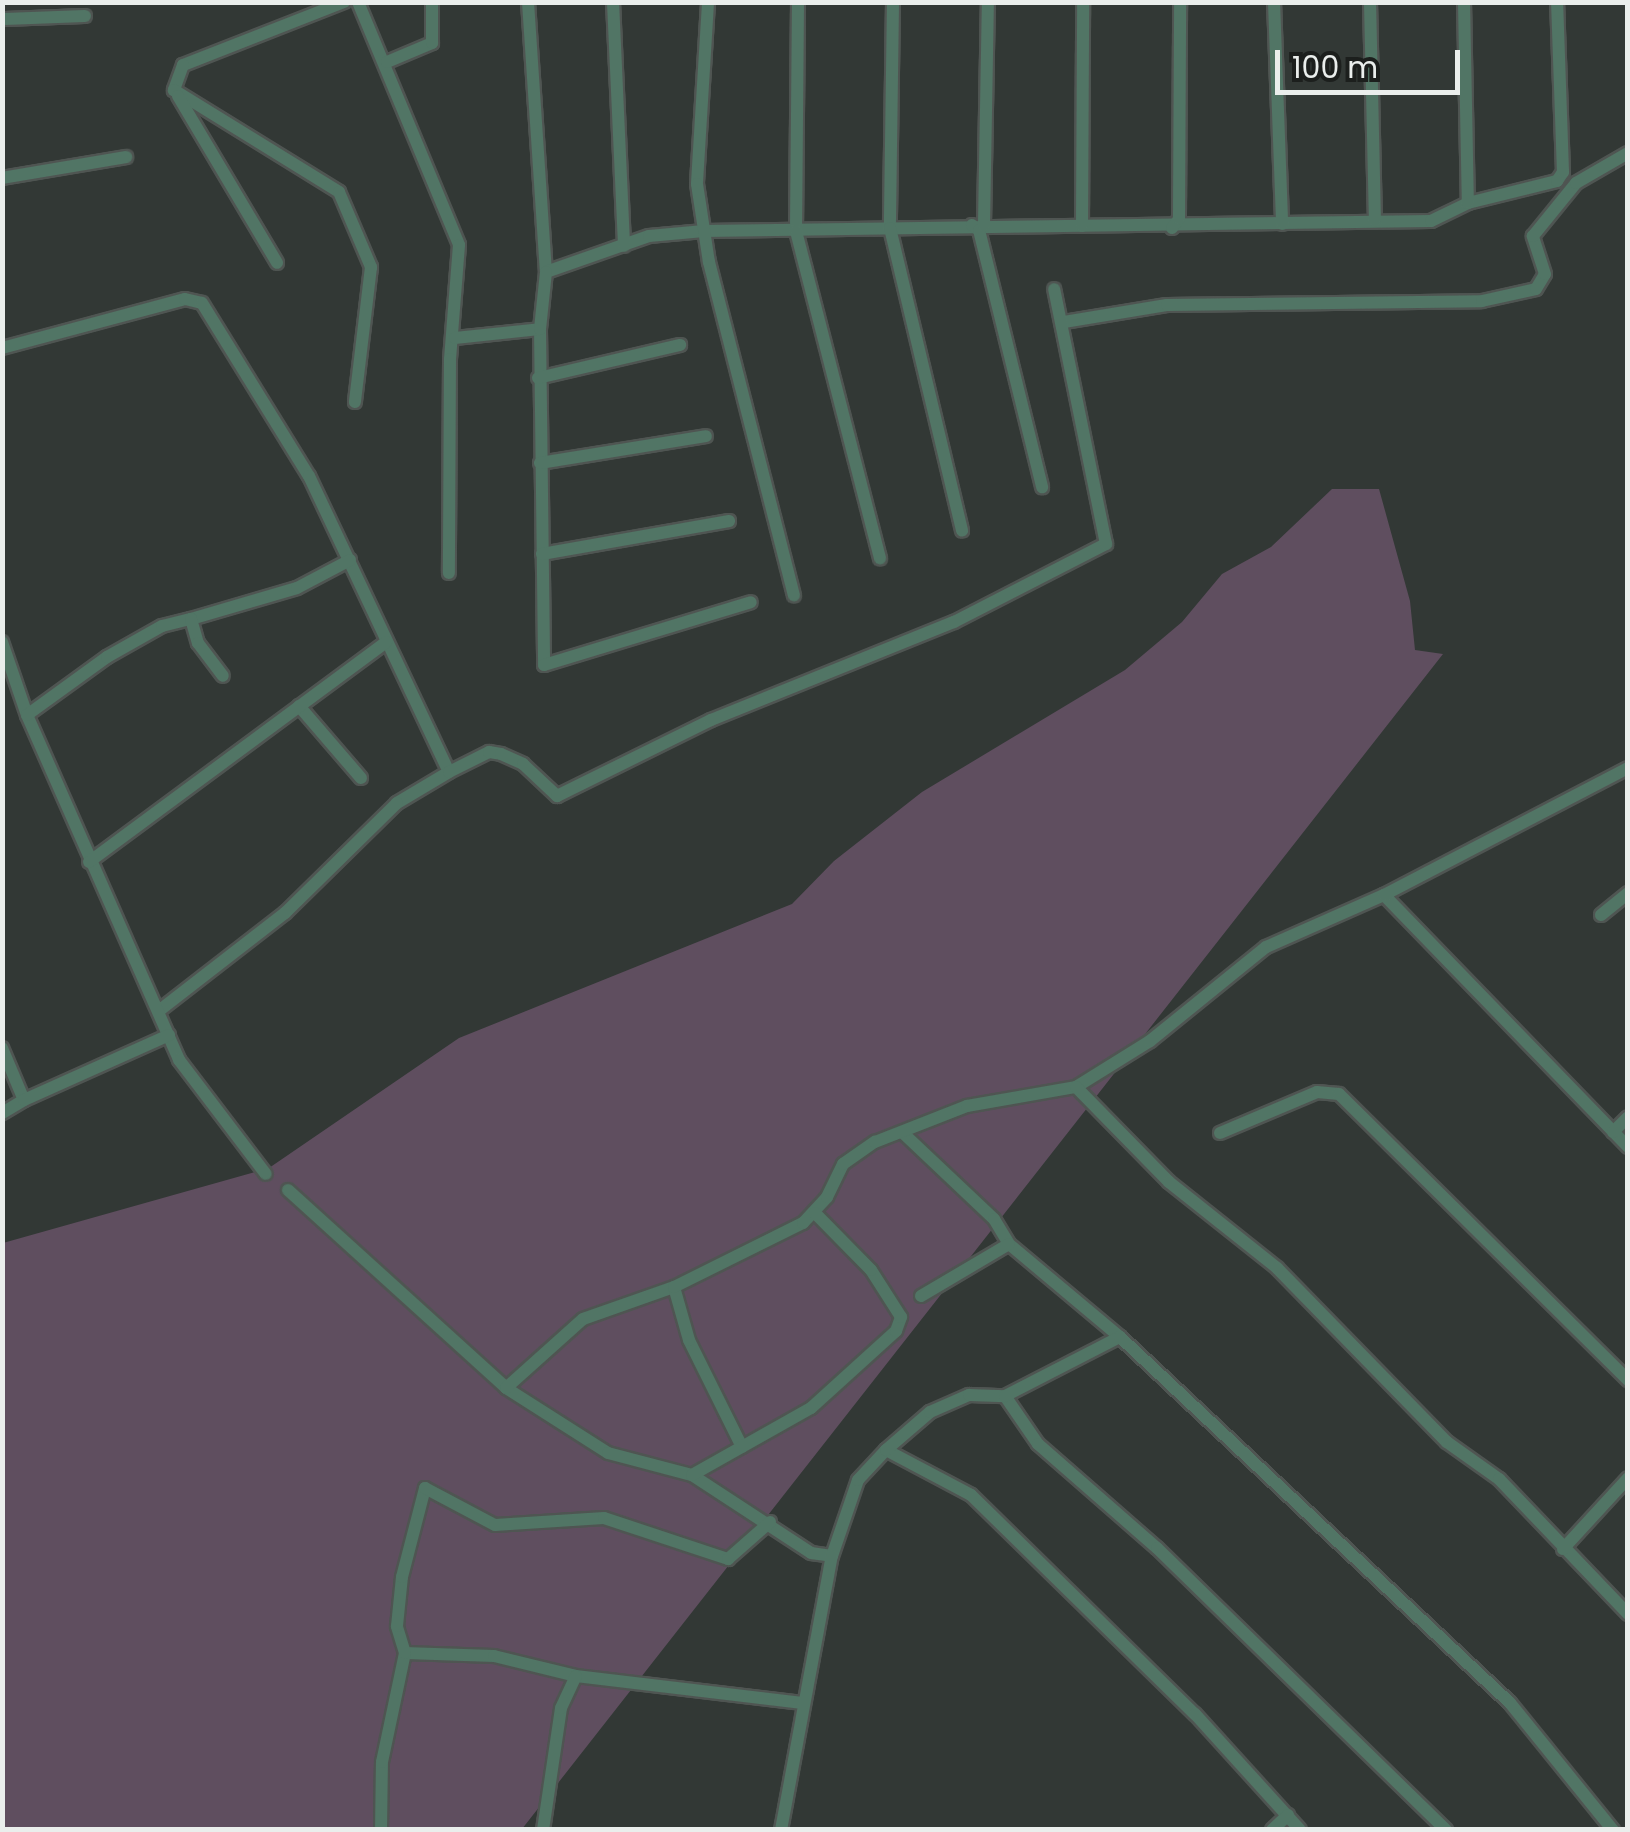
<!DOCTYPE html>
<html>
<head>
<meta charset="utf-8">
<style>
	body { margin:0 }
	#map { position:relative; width:1630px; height:1832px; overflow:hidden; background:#323835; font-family:Poppins,sans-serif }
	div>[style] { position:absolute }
	.green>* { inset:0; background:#5f4e5f }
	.roads { filter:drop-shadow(2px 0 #4f5552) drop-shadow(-2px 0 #4f5552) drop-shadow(0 2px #4f5552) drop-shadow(0 -2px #4f5552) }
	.minor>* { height:12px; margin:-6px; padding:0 6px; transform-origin:6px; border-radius:6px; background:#517565 }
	span { translate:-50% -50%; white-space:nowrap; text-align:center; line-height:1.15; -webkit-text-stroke:10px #1c1f1d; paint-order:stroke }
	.frame { position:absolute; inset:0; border:5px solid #eaeeec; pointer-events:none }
	.scale { position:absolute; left:1275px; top:50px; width:185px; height:45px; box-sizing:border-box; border:5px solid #eaeeec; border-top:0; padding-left:12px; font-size:30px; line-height:35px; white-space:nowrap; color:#eaeeec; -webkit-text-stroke:8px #1c1f1d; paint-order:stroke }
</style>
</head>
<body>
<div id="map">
	<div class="green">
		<div style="clip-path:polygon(1332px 489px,1379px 489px,1410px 601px,1415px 650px,1443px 654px,522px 1829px,3px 1830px,3px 1243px,269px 1168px,459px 1038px,792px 904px,834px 861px,922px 792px,1125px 670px,1182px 622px,1222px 574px,1271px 547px)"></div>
	</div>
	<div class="roads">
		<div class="minor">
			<div style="left:344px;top:2px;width:173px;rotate:158.6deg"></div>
			<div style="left:183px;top:65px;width:27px;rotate:110deg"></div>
			<div style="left:174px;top:90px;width:194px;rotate:31.7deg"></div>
			<div style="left:339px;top:192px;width:82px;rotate:66.9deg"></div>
			<div style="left:371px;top:267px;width:136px;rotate:96.8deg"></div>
			<div style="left:358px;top:2px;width:263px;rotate:67.4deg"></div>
			<div style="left:459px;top:245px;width:114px;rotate:94.5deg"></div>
			<div style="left:450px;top:359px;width:214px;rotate:90.3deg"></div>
			<div style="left:528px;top:2px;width:271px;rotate:86.2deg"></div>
			<div style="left:546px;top:272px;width:109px;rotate:-19.3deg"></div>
			<div style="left:649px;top:236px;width:55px;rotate:-5.2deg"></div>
			<div style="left:704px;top:231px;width:727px;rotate:-0.79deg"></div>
			<div style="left:1431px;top:221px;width:41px;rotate:-25.9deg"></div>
			<div style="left:1468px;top:203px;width:92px;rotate:-13.9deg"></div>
			<div style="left:1557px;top:181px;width:11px;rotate:-56deg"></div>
			<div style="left:1563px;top:172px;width:170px;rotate:-92deg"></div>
			<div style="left:613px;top:2px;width:244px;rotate:87.4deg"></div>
			<div style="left:798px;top:2px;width:229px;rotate:90.5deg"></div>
			<div style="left:796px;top:231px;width:338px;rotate:75.6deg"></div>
			<div style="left:893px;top:2px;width:226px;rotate:90.8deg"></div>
			<div style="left:890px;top:228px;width:311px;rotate:76.6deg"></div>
			<div style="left:1274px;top:2px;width:222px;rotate:87.9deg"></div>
			<div style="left:1370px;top:2px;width:219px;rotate:88.7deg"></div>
			<div style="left:1464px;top:2px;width:201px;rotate:88.9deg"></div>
			<div style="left:708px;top:3px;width:181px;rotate:93.5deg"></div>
			<div style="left:697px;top:184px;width:79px;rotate:81.3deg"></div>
			<div style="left:709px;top:262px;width:344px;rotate:75.7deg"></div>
			<div style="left:2px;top:19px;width:83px;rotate:-2.1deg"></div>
			<div style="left:387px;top:62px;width:49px;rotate:-22.9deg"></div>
			<div style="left:432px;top:43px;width:41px;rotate:-90deg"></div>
			<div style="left:178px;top:96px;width:194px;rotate:59.3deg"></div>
			<div style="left:2px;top:178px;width:126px;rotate:-9.6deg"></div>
			<div style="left:972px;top:225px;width:9px;rotate:36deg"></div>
			<div style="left:979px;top:230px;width:265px;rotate:76.2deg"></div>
			<div style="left:984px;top:225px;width:223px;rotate:-89deg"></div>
			<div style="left:1082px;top:226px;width:224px;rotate:-89.7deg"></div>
			<div style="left:1172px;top:228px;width:11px;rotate:-52deg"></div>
			<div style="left:1179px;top:219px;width:217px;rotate:-89.7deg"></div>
			<div style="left:1064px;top:322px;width:104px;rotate:-9.4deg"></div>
			<div style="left:1167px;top:305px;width:315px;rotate:-0.7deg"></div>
			<div style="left:1482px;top:301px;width:55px;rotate:-12.5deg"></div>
			<div style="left:1536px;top:289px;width:17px;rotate:-59deg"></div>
			<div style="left:1545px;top:274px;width:40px;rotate:-108deg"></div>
			<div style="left:1533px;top:236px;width:68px;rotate:-50.9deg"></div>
			<div style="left:1576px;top:183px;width:60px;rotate:-30deg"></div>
			<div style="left:540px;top:329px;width:336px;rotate:89.3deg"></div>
			<div style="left:544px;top:665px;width:216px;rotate:-16.9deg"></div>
			<div style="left:455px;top:338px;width:85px;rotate:-6deg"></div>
			<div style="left:540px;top:329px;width:57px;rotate:-84deg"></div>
			<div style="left:2px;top:348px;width:189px;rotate:-15deg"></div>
			<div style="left:185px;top:299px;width:17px;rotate:13deg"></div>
			<div style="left:202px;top:303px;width:203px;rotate:58.3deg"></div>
			<div style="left:309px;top:476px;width:327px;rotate:64.7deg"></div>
			<div style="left:449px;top:772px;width:61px;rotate:149.2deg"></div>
			<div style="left:397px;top:803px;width:157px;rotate:135.5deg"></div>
			<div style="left:285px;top:913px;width:158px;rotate:142.2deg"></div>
			<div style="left:538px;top:378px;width:146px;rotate:-13.1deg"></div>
			<div style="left:540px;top:463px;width:168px;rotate:-9.2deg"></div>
			<div style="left:542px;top:554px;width:190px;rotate:-10deg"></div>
			<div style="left:191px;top:619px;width:110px;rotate:-16.3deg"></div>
			<div style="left:297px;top:588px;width:60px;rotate:-27.8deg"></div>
			<div style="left:2px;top:642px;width:77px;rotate:71.1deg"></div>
			<div style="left:27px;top:715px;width:377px;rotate:66.2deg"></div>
			<div style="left:179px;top:1060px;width:143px;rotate:52.7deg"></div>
			<div style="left:299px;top:706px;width:95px;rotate:49.3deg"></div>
			<div style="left:27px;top:715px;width:99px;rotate:-35.9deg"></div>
			<div style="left:107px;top:657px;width:63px;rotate:-29.4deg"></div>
			<div style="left:162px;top:626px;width:30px;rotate:-14deg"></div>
			<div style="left:191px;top:619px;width:25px;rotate:74deg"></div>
			<div style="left:198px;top:643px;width:41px;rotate:52.9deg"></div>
			<div style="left:449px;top:772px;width:45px;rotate:-26.6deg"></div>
			<div style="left:489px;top:752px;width:12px;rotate:9deg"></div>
			<div style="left:501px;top:754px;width:24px;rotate:24deg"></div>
			<div style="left:523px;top:764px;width:47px;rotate:43.3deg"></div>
			<div style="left:557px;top:796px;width:172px;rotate:-26.3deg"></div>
			<div style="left:711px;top:720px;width:262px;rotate:-22deg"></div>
			<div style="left:954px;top:622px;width:171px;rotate:-27.2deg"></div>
			<div style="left:1106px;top:544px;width:260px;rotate:-101.5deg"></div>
			<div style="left:89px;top:862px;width:370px;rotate:-36.5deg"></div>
			<div style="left:1384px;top:895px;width:351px;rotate:45.9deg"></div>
			<div style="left:1601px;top:915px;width:35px;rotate:-39deg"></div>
			<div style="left:2px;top:1048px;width:56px;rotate:67.1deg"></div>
			<div style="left:24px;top:1100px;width:26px;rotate:149deg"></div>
			<div style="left:1076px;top:1087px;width:87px;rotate:-31.9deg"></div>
			<div style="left:1150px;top:1041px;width:149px;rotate:-39deg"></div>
			<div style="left:1266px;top:947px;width:129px;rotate:-23.8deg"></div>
			<div style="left:1384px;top:895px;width:275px;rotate:-27.5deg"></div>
			<div style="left:24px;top:1100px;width:159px;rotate:-24.1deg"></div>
			<div style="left:1613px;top:1132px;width:21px;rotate:-45deg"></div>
			<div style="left:903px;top:1133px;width:125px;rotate:43.4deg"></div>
			<div style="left:994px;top:1219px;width:29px;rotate:59deg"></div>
			<div style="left:1009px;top:1244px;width:145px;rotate:40deg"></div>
			<div style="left:1220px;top:1133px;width:105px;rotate:-22.9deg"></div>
			<div style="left:1317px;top:1092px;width:22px;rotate:5deg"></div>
			<div style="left:1339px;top:1094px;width:407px;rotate:44.7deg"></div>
			<div style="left:288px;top:1190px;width:294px;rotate:42.2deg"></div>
			<div style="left:506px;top:1388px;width:121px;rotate:32.5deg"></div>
			<div style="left:608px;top:1453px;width:87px;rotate:14.7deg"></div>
			<div style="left:692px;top:1475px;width:142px;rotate:33.2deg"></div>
			<div style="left:811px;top:1553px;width:21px;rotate:8deg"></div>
			<div style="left:832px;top:1556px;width:80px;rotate:-71.1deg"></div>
			<div style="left:858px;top:1480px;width:41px;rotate:-47deg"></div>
			<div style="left:886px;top:1450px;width:96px;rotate:27.9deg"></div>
			<div style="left:971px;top:1495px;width:313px;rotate:44.4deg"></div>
			<div style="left:1195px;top:1714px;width:156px;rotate:47.8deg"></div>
			<div style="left:921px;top:1296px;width:102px;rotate:-30.6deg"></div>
			<div style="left:506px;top:1388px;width:103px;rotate:-41.9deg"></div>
			<div style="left:583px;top:1319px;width:96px;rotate:-19.4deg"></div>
			<div style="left:1005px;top:1396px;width:58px;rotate:55.5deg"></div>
			<div style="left:1038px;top:1444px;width:158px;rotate:41.2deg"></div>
			<div style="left:1157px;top:1548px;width:404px;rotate:44.3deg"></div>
			<div style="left:742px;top:1447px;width:119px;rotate:-116.4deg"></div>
			<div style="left:689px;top:1340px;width:55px;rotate:-105.8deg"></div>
			<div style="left:674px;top:1287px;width:144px;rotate:-26.4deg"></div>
			<div style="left:803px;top:1223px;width:35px;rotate:-47deg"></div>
			<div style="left:827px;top:1197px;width:37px;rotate:-64deg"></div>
			<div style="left:843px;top:1164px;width:39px;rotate:-35deg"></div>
			<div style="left:875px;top:1142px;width:99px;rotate:-21.4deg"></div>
			<div style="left:967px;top:1106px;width:111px;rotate:-9.9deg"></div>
			<div style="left:1076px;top:1087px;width:133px;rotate:45.6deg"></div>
			<div style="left:1169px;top:1182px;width:138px;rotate:38.5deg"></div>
			<div style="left:1277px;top:1268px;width:243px;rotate:45.7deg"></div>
			<div style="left:1447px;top:1442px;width:64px;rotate:35.4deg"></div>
			<div style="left:1499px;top:1479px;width:187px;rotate:46.3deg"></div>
			<div style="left:886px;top:1450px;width:58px;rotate:-40.8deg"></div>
			<div style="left:930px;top:1412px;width:43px;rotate:-23.6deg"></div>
			<div style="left:969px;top:1395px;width:36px;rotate:2deg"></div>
			<div style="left:1005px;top:1396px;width:129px;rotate:-27.2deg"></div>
			<div style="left:1120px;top:1337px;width:535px;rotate:43.18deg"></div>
			<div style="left:1510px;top:1703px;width:164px;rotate:51deg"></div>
			<div style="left:692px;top:1475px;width:137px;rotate:-29.4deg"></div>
			<div style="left:811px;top:1408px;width:115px;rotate:-42.2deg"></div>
			<div style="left:896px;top:1331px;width:15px;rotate:-70deg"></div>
			<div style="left:901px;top:1317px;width:56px;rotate:-122.6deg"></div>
			<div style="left:871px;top:1270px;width:80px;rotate:-134.5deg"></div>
			<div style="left:1563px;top:1549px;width:96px;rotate:-47.5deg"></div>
			<div style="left:405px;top:1653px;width:89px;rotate:1.9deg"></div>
			<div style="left:494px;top:1656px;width:84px;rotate:13.7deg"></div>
			<div style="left:576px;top:1676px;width:228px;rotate:6.8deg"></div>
			<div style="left:381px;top:1830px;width:68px;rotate:-89.2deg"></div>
			<div style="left:382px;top:1762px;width:111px;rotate:-78.1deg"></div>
			<div style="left:405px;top:1653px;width:28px;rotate:-107deg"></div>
			<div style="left:397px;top:1626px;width:49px;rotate:-84.2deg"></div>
			<div style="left:402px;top:1577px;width:92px;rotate:-75.5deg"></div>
			<div style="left:425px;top:1488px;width:79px;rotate:27.9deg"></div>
			<div style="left:495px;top:1525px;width:109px;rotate:-3.7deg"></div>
			<div style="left:604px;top:1518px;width:131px;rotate:18.3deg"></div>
			<div style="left:728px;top:1559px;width:56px;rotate:-41.4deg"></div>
			<div style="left:543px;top:1830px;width:123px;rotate:-81.6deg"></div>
			<div style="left:561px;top:1708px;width:35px;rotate:-65deg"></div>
			<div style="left:781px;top:1830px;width:279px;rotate:-79.5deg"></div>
			<div style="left:1272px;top:1830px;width:22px;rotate:-43deg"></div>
		</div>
	</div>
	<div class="frame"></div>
	<div class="scale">100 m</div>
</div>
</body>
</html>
